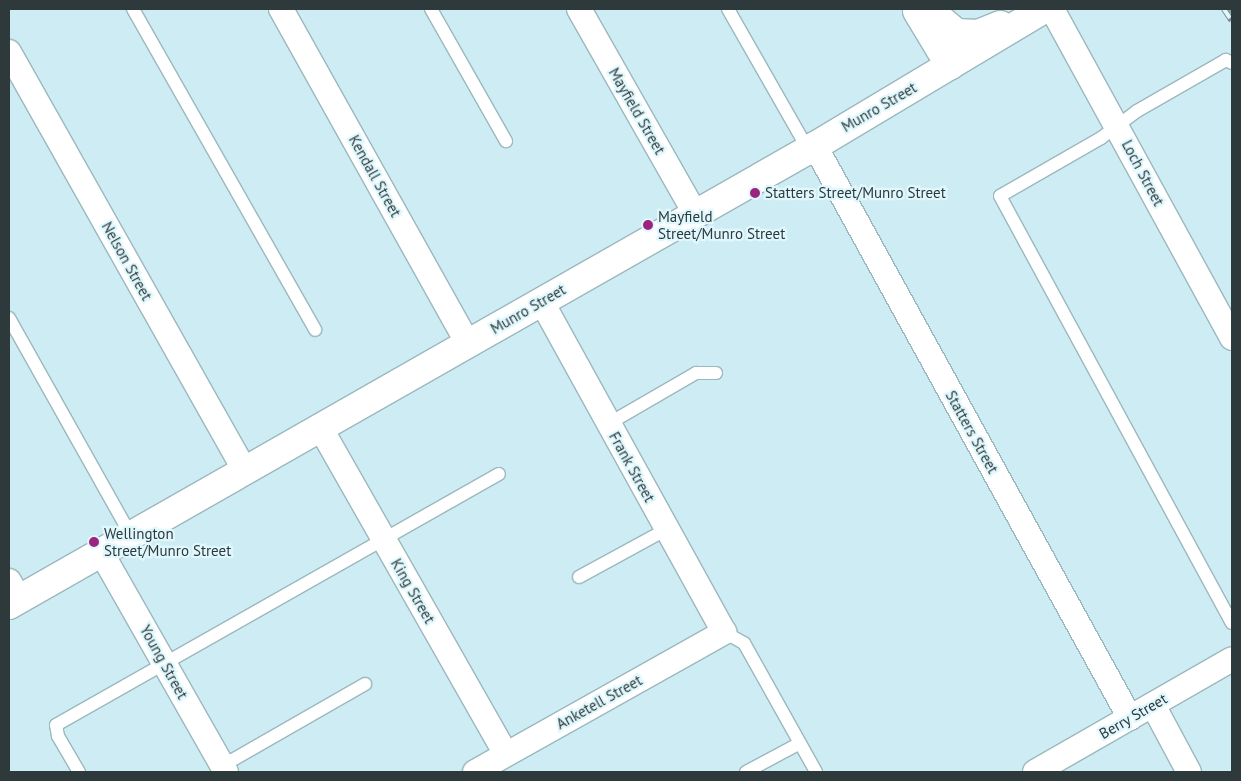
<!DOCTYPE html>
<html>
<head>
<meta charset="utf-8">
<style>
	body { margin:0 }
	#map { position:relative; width:1241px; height:781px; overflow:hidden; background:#ceecf3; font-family:"PT Sans",sans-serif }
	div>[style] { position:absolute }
	.path>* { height:3px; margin-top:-1.5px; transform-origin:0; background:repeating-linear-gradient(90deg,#8da4a9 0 4px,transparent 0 6.5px) }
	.roads { filter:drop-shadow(1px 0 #9bb8be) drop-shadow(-1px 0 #9bb8be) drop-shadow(0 1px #9bb8be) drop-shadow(0 -1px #9bb8be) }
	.service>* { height:12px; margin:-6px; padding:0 6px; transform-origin:6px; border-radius:6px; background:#fff }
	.minor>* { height:24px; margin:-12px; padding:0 12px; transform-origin:12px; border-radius:12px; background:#fff }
	.tertiary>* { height:28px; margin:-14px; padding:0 14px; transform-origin:14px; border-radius:14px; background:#fff }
	.rail>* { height:5.5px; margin-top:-2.75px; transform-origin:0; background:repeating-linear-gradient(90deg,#e0f8fd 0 11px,#7a8f93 0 22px); box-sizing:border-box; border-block:1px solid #7a8f93 }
	.dots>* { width:14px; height:14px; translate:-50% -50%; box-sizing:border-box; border:2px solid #e0f8fd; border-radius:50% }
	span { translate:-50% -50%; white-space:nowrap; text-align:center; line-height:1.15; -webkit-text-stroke:4.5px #e0f8fd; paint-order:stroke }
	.street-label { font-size:15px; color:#2d393b }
	.poi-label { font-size:15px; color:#2d393b }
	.left { translate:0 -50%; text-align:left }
	.frame { position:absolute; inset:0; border:10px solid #2d393b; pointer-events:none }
</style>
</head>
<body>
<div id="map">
	<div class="path">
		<div style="left:1229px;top:9px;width:6px;rotate:59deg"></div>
	</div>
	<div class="roads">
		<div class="service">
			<div style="left:133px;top:9px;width:369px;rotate:60.4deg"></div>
			<div style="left:431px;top:9px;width:152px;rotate:60.4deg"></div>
			<div style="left:728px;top:9px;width:161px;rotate:60.3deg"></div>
			<div style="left:1232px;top:63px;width:7px;rotate:-153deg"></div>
			<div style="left:1226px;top:60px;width:103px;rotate:150.2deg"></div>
			<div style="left:1137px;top:111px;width:45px;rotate:143.1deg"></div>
			<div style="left:1101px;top:138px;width:116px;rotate:150.1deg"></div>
			<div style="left:1000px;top:196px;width:486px;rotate:61.5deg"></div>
			<div style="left:9px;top:318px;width:249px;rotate:60.7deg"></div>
			<div style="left:608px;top:424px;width:102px;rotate:-30.1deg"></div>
			<div style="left:696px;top:373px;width:20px"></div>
			<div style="left:579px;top:577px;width:100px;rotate:-28.6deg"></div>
			<div style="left:724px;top:632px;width:23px;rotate:29deg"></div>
			<div style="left:744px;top:643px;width:148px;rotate:60.8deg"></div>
			<div style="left:222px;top:766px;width:165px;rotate:-29.8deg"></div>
			<div style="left:79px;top:772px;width:42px;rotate:-120.3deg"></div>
			<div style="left:58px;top:736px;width:11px;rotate:-100deg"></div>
			<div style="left:56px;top:725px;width:509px;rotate:-29.54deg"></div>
			<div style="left:746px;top:772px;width:61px;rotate:-28.2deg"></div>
		</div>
		<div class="minor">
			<div style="left:281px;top:9px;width:383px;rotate:60.8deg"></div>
			<div style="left:579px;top:9px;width:235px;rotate:60.4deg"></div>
			<div style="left:1052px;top:9px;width:375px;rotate:61.3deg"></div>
			<div style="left:9px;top:52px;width:480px;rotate:60.6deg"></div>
			<div style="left:815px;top:146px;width:653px;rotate:61.16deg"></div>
			<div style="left:320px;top:427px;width:376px;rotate:60.4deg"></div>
			<div style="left:101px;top:552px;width:253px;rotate:60.4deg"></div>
			<div style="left:9px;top:581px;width:21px;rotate:61deg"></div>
			<div style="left:1153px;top:705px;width:76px;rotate:61.8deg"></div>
			<div style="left:475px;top:772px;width:286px;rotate:-29.3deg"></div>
			<div style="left:724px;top:632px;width:378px;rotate:-118.9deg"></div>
			<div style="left:1035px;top:772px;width:227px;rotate:-29.8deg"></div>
		</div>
		<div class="tertiary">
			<div style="left:928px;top:9px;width:38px;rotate:40deg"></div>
			<div style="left:957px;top:33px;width:21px;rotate:3deg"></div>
			<div style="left:978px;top:34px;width:24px;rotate:-22deg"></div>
			<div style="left:917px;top:11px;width:64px;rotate:59deg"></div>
			<div style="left:9px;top:605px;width:928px;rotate:-29.66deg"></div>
			<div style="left:815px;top:146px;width:267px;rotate:-30.9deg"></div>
		</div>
	</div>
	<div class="rail">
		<div style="left:1224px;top:9px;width:14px;rotate:56deg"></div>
	</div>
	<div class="dots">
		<div style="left:755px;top:193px;background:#9b247e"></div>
		<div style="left:648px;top:225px;background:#9b247e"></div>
		<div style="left:94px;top:542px;background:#9b247e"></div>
	</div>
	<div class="street-label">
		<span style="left:879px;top:107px;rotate:-30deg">Munro Street</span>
		<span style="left:637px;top:111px;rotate:60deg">Mayfield Street</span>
		<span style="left:1143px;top:173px;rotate:62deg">Loch Street</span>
		<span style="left:375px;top:176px;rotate:61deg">Kendall Street</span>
		<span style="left:127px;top:261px;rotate:61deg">Nelson Street</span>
		<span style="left:528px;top:309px;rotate:-30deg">Munro Street</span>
		<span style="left:972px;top:432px;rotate:61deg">Statters Street</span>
		<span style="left:632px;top:467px;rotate:61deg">Frank Street</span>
		<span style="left:413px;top:591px;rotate:60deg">King Street</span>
		<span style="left:164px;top:662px;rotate:61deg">Young Street</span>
		<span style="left:599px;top:702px;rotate:-29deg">Anketell Street</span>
		<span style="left:1133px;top:716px;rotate:-30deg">Berry Street</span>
	</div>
	<div class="poi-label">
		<span class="left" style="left:765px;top:193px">Statters Street/Munro Street</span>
		<span class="left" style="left:658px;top:225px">Mayfield<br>Street/Munro Street</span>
		<span class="left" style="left:104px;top:542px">Wellington<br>Street/Munro Street</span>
	</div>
	<div class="frame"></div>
</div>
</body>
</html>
